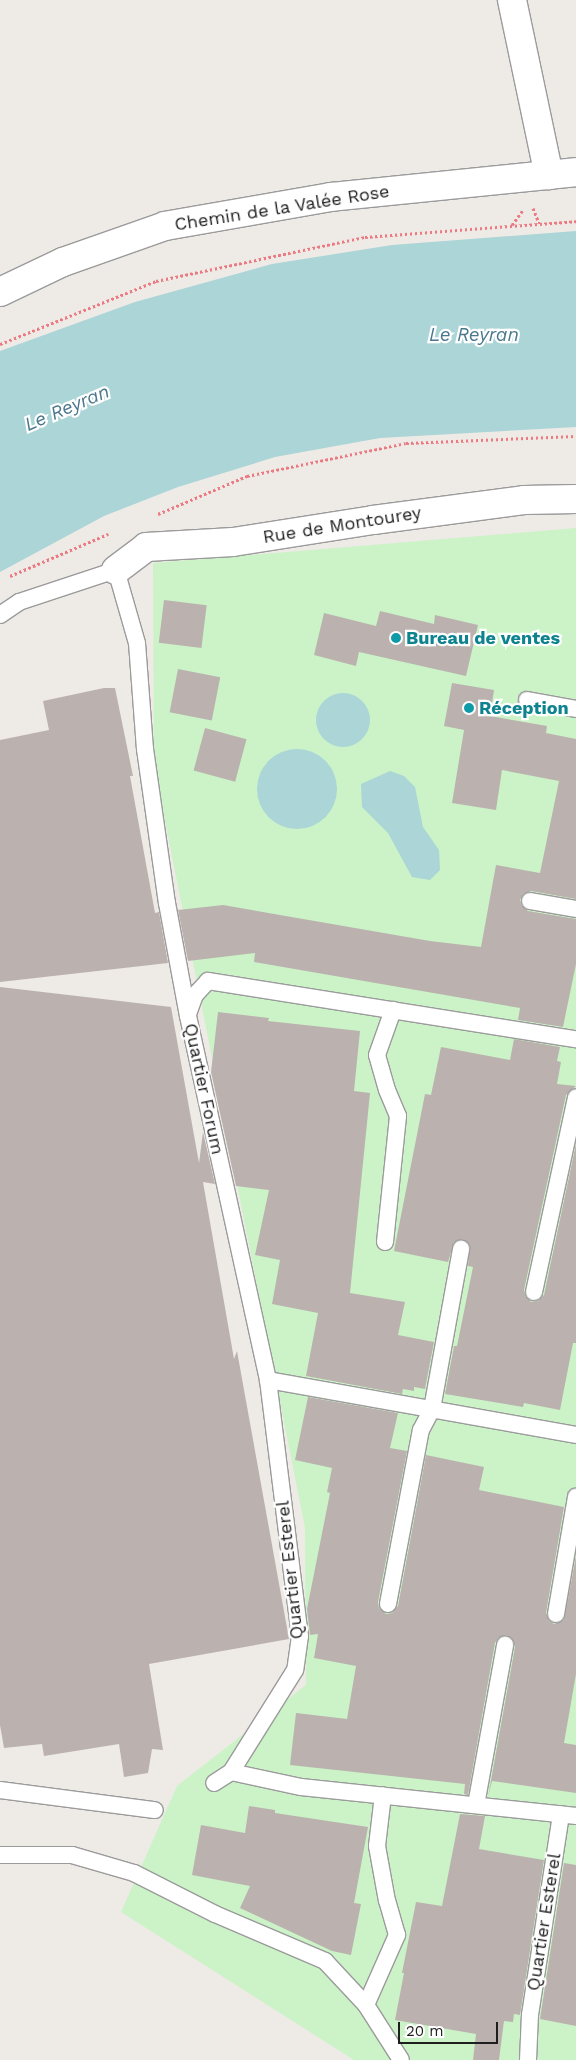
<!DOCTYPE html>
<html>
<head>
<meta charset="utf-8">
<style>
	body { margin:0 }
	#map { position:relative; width:576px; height:2060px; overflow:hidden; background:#eeeae6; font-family:"Work Sans",sans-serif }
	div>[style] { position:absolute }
	.park>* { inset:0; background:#cbf3c7 }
	.water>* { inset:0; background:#abd5d7 }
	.round { border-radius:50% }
	.building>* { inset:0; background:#bbb2af; transform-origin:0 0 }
	.path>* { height:3px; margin-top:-1.5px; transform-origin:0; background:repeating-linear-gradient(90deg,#eb7a82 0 2.5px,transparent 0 5px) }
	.roads { filter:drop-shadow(1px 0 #9b9b9b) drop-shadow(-1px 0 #9b9b9b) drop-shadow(0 1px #9b9b9b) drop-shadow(0 -1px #9b9b9b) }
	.service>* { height:16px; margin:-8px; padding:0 8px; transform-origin:8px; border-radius:8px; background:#fff }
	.minor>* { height:28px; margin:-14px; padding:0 14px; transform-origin:14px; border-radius:14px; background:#fff }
	.dots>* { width:14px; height:14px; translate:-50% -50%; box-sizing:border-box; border:2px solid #fff; border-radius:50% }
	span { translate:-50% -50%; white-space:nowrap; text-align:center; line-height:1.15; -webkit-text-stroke:4.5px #fff; paint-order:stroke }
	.street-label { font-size:18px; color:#1e1e1e }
	.culture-label { font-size:18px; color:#0d838f; font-weight:700 }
	.left { translate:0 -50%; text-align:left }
	.water-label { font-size:19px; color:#4b788e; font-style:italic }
	.scale { position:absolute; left:398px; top:2022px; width:100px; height:22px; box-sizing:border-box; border:2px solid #1e1e1e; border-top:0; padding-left:6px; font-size:15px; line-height:18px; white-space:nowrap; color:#1e1e1e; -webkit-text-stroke:4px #fff; paint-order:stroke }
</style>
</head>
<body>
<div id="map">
	<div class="park">
		<div style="clip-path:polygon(576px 528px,576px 2060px,354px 2060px,121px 1912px,177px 1786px,306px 1685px,305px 1528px,154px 765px,153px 563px)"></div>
	</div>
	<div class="water">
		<div style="clip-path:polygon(576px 231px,576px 427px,380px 438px,275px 457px,178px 487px,104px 516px,0 572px,0 351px,135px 302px,272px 264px,392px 245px)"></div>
		<div class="round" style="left:316px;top:693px;width:54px;height:54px"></div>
		<div class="round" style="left:257px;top:749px;width:80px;height:80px"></div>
		<div style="clip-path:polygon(390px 771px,404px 776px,415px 787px,423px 827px,439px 850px,440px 870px,430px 880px,412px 877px,388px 833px,362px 807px,361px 784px)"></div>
	</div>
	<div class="building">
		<div style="left:164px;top:600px;width:43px;height:43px;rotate:7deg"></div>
		<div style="clip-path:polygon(380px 611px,434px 624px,435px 615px,478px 625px,466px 676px,359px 652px,356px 666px,314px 655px,324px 613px,376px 626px)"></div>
		<div style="left:178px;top:669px;width:43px;height:44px;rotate:11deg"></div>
		<div style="clip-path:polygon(452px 683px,494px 690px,490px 716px,547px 726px,546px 733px,576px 739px,576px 899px,531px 891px,523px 894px,520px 900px,521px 905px,528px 911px,576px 919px,576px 964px,563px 1027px,518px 1020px,520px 1008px,254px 962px,255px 953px,188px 961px,178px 910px,223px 905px,430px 941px,481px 947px,496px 865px,540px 873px,559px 781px,502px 770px,496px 810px,452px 803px,464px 730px,444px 726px)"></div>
		<div style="clip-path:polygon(104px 688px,115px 688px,133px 776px,130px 776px,155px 913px,159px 912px,168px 963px,0 982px,0 740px,49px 730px,43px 701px)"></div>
		<div style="left:205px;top:728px;width:43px;height:44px;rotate:15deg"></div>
		<div style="clip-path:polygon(0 987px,171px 1007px,199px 1163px,203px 1132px,215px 1184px,203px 1182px,234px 1359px,237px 1351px,289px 1639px,149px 1664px,163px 1750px,152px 1749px,148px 1773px,124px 1777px,119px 1744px,44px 1756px,42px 1744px,4px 1748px,0 1725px)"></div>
		<div style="clip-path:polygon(218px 1012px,269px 1018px,268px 1021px,360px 1031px,354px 1091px,370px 1093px,350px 1293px,405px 1302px,398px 1335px,434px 1342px,425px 1389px,414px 1387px,414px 1391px,403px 1389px,402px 1394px,306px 1376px,318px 1313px,272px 1304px,280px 1260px,255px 1255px,269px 1190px,236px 1186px,211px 1072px)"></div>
		<div style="clip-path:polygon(514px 1039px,560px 1047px,557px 1061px,561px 1062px,557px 1084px,576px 1086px,566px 1095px,524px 1290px,525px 1296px,531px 1302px,538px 1301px,544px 1295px,576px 1144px,576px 1343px,573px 1343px,560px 1410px,524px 1403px,523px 1407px,445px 1394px,454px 1346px,457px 1346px,473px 1267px,468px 1266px,470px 1245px,462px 1239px,454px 1242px,448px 1262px,394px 1251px,425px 1094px,431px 1095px,441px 1047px,510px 1060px)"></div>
		<div style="clip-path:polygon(308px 1397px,398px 1413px,390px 1448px,407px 1451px,378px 1602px,379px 1608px,386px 1614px,392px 1613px,398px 1606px,426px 1455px,484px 1467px,479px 1490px,564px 1507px,546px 1613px,549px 1621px,554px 1624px,564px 1620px,576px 1556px,576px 1674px,564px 1743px,576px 1745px,576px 1793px,492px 1781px,488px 1797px,515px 1647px,512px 1638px,506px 1635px,498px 1638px,495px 1643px,468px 1795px,464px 1794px,465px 1784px,290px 1765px,296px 1713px,347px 1719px,356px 1666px,314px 1658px,318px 1634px,310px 1635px,307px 1609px,330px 1493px,327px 1492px,332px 1468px,295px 1460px)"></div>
		<div style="clip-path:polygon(249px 1806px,275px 1810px,275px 1813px,368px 1827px,354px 1903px,361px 1904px,351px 1955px,332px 1951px,240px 1908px,250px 1886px,192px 1875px,201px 1825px,245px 1833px)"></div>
		<div style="clip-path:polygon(460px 1814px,485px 1816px,479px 1849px,544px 1860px,520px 2015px,514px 2014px,513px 2022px,504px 2021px,499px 2060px,473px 2060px,476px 2034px,395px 2020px,404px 1973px,402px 1973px,416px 1902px,442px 1906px)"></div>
		<div style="clip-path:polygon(564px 1863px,576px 1865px,576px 2026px,540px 2019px)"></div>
	</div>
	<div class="path">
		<div style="left:533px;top:208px;width:16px;rotate:68deg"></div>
		<div style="left:512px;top:225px;width:19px;rotate:-54deg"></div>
		<div style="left:0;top:344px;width:168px;rotate:-22deg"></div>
		<div style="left:156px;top:281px;width:214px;rotate:-11.9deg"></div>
		<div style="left:365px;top:237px;width:212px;rotate:-4.3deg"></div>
		<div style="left:158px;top:514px;width:97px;rotate:-23.1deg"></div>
		<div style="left:247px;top:476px;width:162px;rotate:-11.7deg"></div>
		<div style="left:406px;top:443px;width:170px;rotate:-2.4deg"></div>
		<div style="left:10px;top:576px;width:107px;rotate:-23.2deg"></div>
	</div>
	<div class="roads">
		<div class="service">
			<div style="left:0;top:615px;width:23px;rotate:-34deg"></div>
			<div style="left:19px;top:602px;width:102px;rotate:-18.3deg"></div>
			<div style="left:116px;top:570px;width:76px;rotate:74deg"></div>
			<div style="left:137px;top:643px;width:106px;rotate:85.7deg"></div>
			<div style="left:145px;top:749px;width:156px;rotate:81.9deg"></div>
			<div style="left:167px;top:903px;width:115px;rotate:79.5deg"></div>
			<div style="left:188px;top:1016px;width:373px;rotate:77.6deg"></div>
			<div style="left:268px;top:1380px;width:258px;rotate:82.9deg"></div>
			<div style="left:300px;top:1636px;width:34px;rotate:98deg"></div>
			<div style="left:295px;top:1670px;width:120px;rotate:122.1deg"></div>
			<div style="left:231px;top:1772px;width:20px;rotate:147deg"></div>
			<div style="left:527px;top:700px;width:50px;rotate:10.4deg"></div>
			<div style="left:530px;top:901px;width:47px;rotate:9.9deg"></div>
			<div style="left:188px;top:1014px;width:20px;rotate:-70deg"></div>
			<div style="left:195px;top:995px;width:19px;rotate:-47deg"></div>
			<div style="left:208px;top:981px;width:373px;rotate:9deg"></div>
			<div style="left:385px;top:1242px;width:127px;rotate:-84.1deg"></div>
			<div style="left:398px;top:1116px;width:28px;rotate:-113deg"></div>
			<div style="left:387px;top:1090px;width:36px;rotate:-106deg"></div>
			<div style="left:377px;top:1055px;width:48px;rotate:-70.4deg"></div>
			<div style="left:534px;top:1292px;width:199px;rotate:-77.8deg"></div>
			<div style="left:268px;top:1380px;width:313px;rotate:10.1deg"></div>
			<div style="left:388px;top:1604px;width:177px;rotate:-79.3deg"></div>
			<div style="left:421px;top:1430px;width:24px;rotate:-62deg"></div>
			<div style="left:432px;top:1409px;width:163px;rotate:-79.7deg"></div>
			<div style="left:556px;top:1614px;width:119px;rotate:-80.3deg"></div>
			<div style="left:231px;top:1772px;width:72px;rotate:12.1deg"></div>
			<div style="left:301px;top:1787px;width:277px;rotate:6deg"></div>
			<div style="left:0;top:1790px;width:156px;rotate:7.4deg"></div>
			<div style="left:476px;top:1805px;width:163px;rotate:-79.7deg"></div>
			<div style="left:0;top:1855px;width:72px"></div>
			<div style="left:72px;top:1855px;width:65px;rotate:16.2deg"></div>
			<div style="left:134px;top:1873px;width:91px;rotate:26.8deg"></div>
			<div style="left:215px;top:1914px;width:120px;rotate:23.1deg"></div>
			<div style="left:325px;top:1961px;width:60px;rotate:47deg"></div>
			<div style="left:366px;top:2005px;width:65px;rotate:57.5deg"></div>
			<div style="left:366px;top:2005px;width:77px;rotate:-66.1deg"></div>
			<div style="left:397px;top:1935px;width:35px;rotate:-106deg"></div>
			<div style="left:387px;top:1901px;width:56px;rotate:-100.3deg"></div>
			<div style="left:377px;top:1846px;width:51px;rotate:-83.3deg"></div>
			<div style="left:528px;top:2060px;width:45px;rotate:-87.5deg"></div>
			<div style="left:530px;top:2015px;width:203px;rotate:-81.2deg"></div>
		</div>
		<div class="minor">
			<div style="left:512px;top:0;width:179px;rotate:78.1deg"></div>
			<div style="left:0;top:292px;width:70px;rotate:-25.5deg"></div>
			<div style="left:63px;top:262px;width:108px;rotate:-19.4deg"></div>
			<div style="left:165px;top:226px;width:169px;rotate:-9.9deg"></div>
			<div style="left:331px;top:197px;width:246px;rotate:-5.8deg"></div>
			<div style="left:116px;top:570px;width:38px;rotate:-37deg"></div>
			<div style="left:146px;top:547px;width:87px;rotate:-3.3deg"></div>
			<div style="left:233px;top:542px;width:142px;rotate:-8.9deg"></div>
			<div style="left:373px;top:520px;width:152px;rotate:-7.5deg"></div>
			<div style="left:524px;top:500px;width:52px;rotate:-1.1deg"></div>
		</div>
	</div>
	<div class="dots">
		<div style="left:396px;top:638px;background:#0f9aa8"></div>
		<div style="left:469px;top:708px;background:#0f9aa8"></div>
	</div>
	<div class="street-label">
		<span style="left:282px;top:208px;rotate:-9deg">Chemin de la Valée Rose</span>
		<span style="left:342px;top:525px;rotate:-9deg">Rue de Montourey</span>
		<span style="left:204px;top:1089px;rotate:78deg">Quartier Forum</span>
		<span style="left:290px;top:1570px;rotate:-96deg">Quartier Esterel</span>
		<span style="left:544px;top:1922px;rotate:-81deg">Quartier Esterel</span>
	</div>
	<div class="culture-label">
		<span class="left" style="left:406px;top:638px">Bureau de ventes</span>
		<span class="left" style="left:479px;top:708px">Réception</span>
	</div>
	<div class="water-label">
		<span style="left:474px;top:335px">Le Reyran</span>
		<span style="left:67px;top:408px;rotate:-23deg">Le Reyran</span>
	</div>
	<div class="scale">20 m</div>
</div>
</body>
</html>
